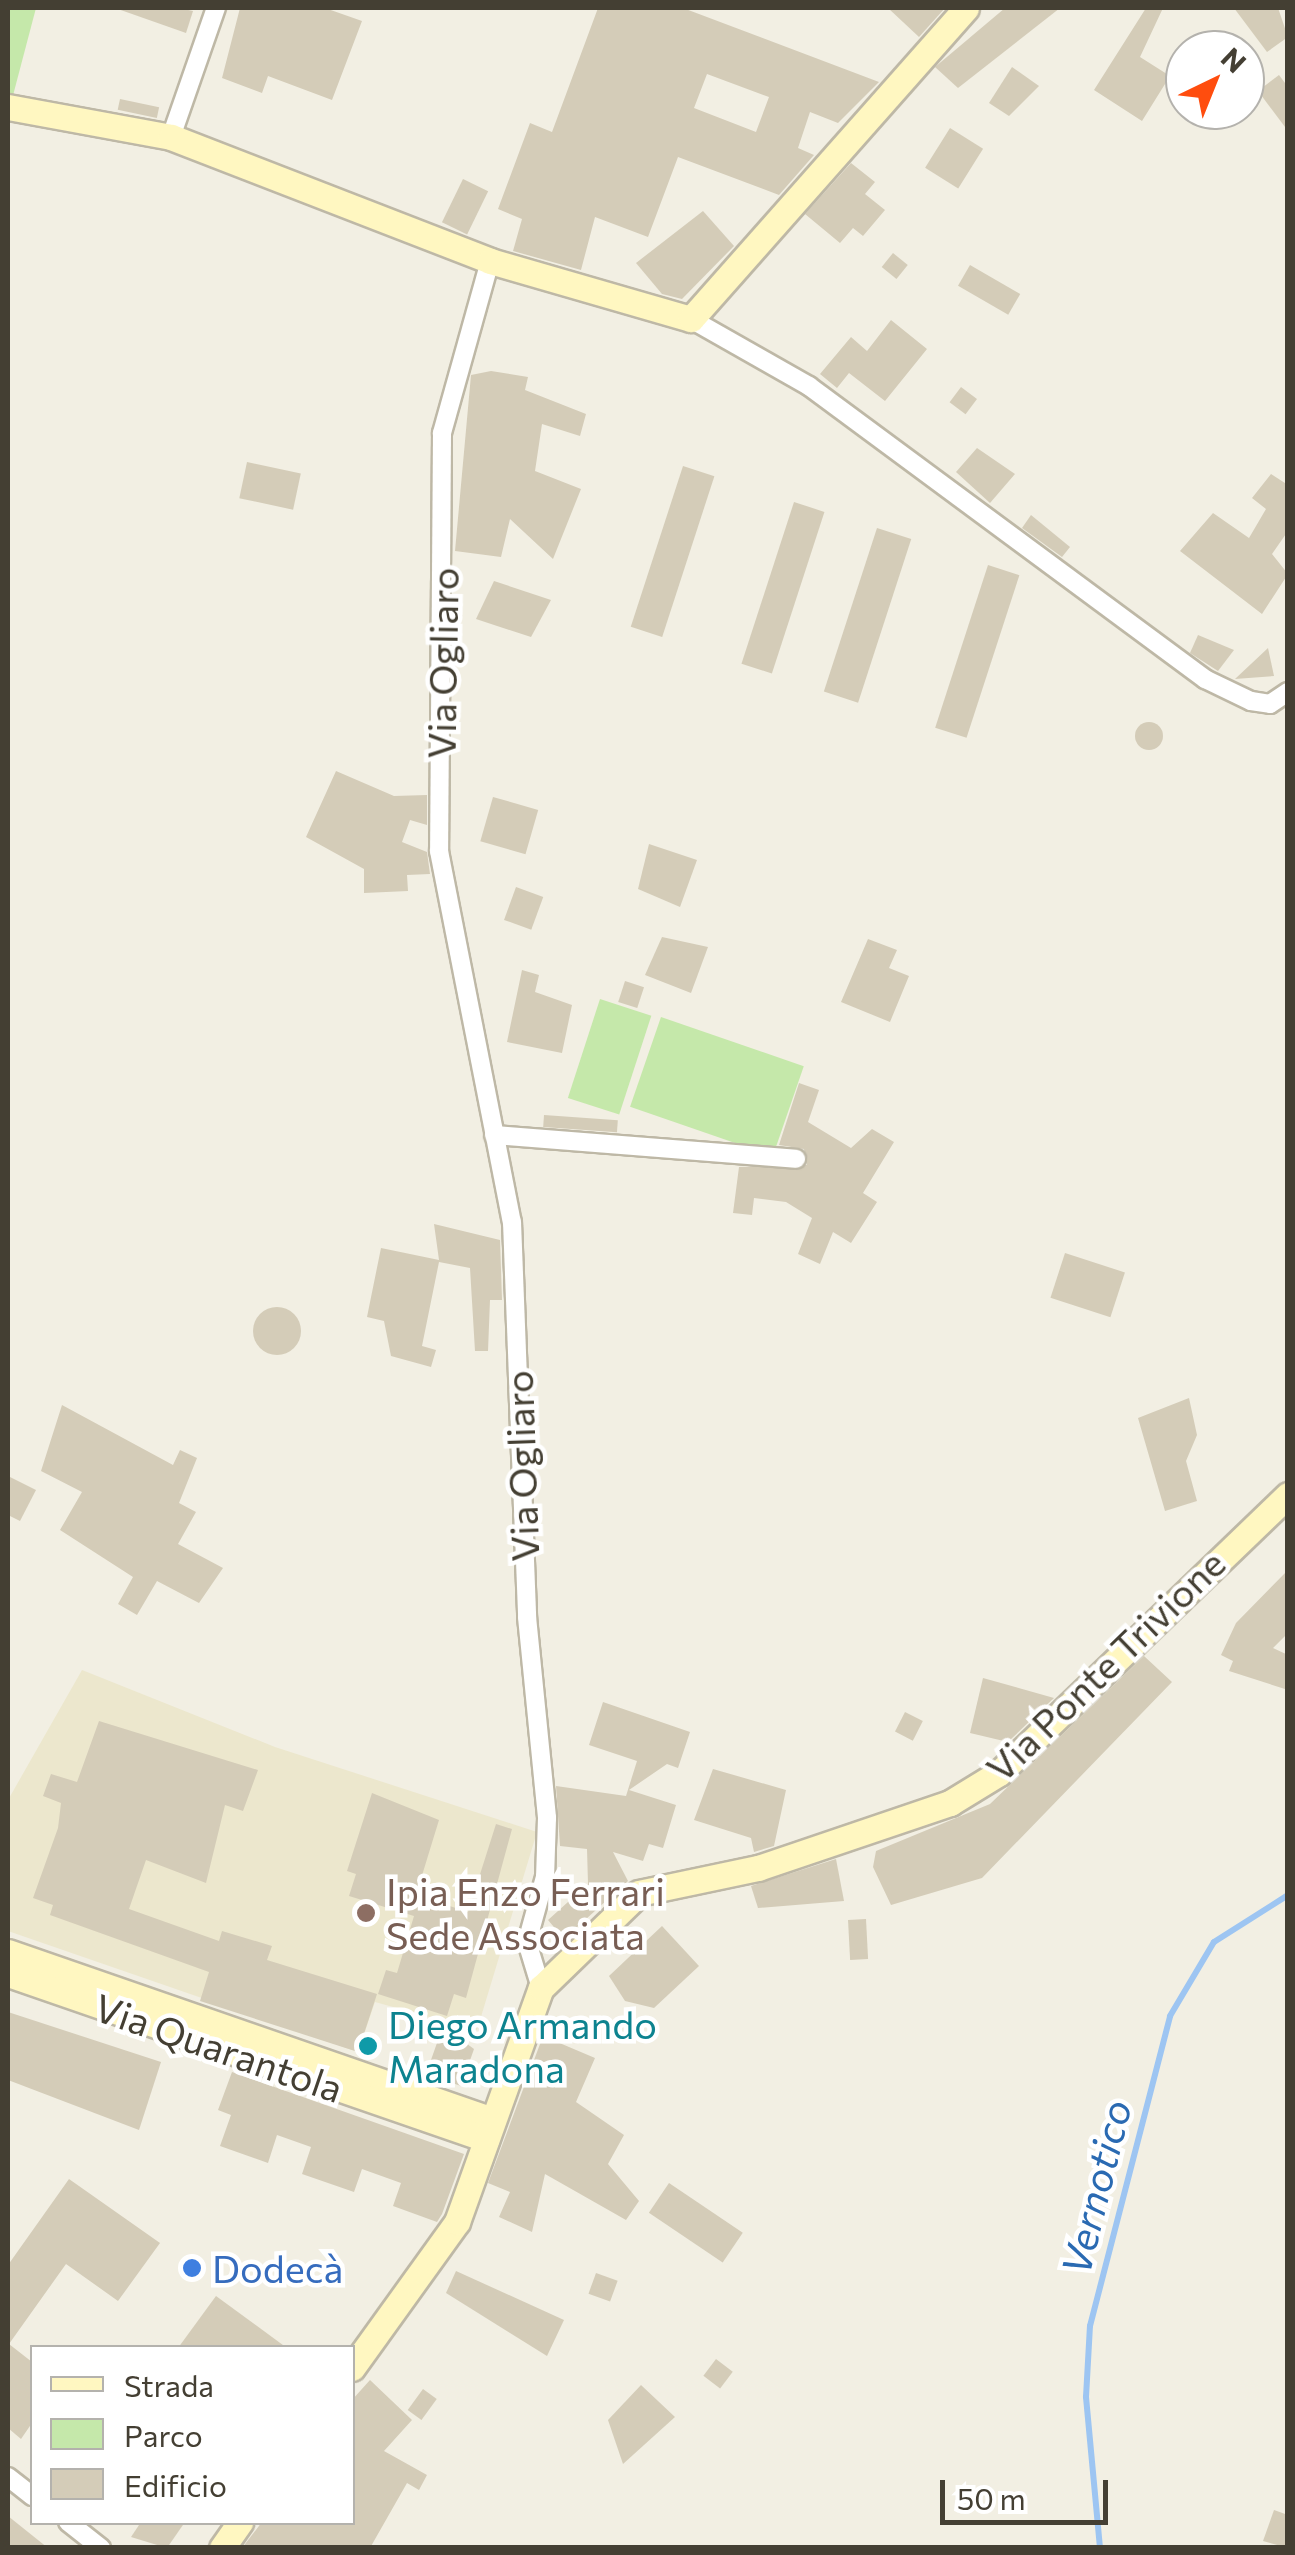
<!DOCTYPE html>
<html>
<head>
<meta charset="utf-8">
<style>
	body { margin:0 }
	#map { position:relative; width:1295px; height:2555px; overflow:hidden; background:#f2efe3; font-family:Commissioner,sans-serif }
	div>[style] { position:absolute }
	.education>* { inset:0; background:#ece7cd }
	.green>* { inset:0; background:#c5e8aa; transform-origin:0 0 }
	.stream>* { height:6px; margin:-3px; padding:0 3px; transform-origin:3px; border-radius:3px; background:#9dc5f2 }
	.building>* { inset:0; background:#d4ccb8; transform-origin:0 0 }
	.round { border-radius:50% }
	.roads { filter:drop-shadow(2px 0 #beb8a6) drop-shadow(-2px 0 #beb8a6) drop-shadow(0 2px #beb8a6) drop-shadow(0 -2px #beb8a6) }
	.street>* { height:18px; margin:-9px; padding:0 9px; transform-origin:9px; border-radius:9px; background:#fff }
	.secondary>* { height:25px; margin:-12.5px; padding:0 12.5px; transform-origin:12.5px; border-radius:12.5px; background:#fff7c1 }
	.dots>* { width:28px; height:28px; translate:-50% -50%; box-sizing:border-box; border:5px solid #fff; border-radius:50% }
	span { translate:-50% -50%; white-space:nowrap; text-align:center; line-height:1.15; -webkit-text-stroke:9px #fff; paint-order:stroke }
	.street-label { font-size:38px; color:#443f33 }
	.education-label { font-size:38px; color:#785e54 }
	.left { translate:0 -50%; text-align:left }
	.culture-label { font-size:38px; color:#0d838f }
	.shop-label { font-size:38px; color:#366cbe }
	.water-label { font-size:40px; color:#2a6ab2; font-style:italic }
	.frame { position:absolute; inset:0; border:10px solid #443f33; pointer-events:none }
	.legend { position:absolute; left:30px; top:2345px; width:325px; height:180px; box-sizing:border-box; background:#fff; border:2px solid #b4b2ad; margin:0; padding:12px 18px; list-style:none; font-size:30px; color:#443f33 }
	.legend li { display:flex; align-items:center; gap:20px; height:50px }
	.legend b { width:50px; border:2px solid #b4b2ad }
	.north { position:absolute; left:1165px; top:30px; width:100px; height:100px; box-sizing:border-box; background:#fff; border:2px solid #b4b2ad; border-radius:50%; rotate:43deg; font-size:28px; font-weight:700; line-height:40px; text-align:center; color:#443f33 }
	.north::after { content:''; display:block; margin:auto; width:35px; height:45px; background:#ff4d0e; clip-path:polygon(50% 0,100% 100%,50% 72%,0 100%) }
	.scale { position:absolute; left:940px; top:2480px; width:168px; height:45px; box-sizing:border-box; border:5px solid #443f33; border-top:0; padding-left:12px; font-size:30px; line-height:35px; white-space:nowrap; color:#443f33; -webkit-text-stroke:8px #fff; paint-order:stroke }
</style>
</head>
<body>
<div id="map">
	<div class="education">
		<div style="clip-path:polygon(82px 1670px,275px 1747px,537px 1832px,477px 2030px,375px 2002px,358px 2052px,8px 1931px,8px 1800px)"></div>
	</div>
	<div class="green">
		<div style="clip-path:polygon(8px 8px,36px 8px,11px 103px,8px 102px)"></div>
		<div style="left:600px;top:999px;width:54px;height:104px;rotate:18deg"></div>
		<div style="left:661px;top:1017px;width:151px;height:95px;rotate:19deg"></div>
	</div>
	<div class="stream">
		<div style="left:1100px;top:2548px;width:152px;rotate:-95.3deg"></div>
		<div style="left:1086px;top:2397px;width:71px;rotate:-86.8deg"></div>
		<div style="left:1090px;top:2326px;width:320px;rotate:-75.5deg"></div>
		<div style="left:1170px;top:2016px;width:86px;rotate:-59.3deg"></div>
		<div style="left:1214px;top:1942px;width:88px;rotate:-32.4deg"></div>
	</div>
	<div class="building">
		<div style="clip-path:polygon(115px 8px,179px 8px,193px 11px,186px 33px)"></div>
		<div style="clip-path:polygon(240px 8px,325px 8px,362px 21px,332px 100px,268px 76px,262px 93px,222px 78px)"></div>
		<div style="clip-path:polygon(evenodd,598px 8px,683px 8px,879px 82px,838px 123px,810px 112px,798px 148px,814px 155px,779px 195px,678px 157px,648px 237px,595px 217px,581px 270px,513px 251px,522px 219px,498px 209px,530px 123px,552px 132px,598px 8px,707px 74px,769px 97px,756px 132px,694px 108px,707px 74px)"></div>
		<div style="clip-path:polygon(888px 8px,945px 8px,919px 37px)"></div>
		<div style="clip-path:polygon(1005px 8px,1060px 8px,958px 88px,935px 67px)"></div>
		<div style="clip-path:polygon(1146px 8px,1163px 8px,1140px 57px,1170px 76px,1142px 121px,1094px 90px)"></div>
		<div style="clip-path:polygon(1234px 8px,1278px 8px,1288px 37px,1267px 52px)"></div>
		<div style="clip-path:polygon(1012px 67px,1039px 86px,1009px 116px,989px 103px)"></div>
		<div style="clip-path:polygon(1279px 75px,1288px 87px,1288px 131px,1258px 91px)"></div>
		<div style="left:120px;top:99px;width:40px;height:11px;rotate:12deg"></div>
		<div style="left:950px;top:128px;width:39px;height:47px;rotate:32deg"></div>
		<div style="clip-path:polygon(851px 163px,875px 182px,865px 194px,885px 210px,863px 236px,853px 228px,840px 243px,805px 214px)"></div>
		<div style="left:463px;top:179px;width:28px;height:48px;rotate:26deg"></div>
		<div style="clip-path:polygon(703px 211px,734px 246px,682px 299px,662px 294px,636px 263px)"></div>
		<div style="left:893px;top:253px;width:19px;height:18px;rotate:39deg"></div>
		<div style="left:970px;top:265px;width:58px;height:24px;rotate:30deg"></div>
		<div style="clip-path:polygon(891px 320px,927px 349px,885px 401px,849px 373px,837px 388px,820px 374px,851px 337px,867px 351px)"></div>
		<div style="clip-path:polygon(491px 371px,528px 377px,525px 390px,586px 414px,580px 436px,542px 424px,535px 471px,581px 489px,553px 559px,510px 519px,501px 557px,455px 551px,471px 375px)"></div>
		<div style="left:961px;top:387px;width:20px;height:19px;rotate:37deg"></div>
		<div style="clip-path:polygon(977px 448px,1015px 474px,990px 503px,956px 472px)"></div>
		<div style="left:247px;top:462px;width:55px;height:37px;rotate:12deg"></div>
		<div style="left:683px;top:466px;width:33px;height:169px;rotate:18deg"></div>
		<div style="clip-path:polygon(1271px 474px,1288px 485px,1288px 531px,1272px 554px,1288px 574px,1262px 614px,1180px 551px,1213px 513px,1249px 538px,1266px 509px,1252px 498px)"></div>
		<div style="left:794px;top:502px;width:32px;height:170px;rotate:18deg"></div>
		<div style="clip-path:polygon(1031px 515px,1070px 547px,1062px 557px,1022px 528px)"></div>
		<div style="left:877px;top:528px;width:36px;height:172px;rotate:18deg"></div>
		<div style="left:988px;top:565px;width:33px;height:171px;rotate:18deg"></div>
		<div style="clip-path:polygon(494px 581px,551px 600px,531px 637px,476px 619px)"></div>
		<div style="clip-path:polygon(1198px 635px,1234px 650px,1218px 671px,1190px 653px)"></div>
		<div style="clip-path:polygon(1268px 648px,1274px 676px,1235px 679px)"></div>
		<div class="round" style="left:1135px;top:722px;width:28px;height:28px"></div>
		<div style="clip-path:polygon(336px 771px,394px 796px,427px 795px,427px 825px,410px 820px,402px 842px,427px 852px,430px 874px,407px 875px,408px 891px,364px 893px,364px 869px,306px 837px)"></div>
		<div style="left:493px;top:797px;width:47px;height:46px;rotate:16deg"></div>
		<div style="clip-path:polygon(649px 844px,697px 860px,680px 907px,638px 889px)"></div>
		<div style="left:516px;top:887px;width:29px;height:35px;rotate:20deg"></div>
		<div style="clip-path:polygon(662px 937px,708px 947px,691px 993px,645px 975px)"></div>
		<div style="clip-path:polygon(868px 939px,897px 950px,889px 968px,909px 976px,890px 1022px,841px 1002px)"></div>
		<div style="clip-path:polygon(522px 970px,539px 975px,535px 992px,572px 1005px,562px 1053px,507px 1042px)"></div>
		<div style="left:625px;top:981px;width:20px;height:22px;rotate:18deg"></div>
		<div style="clip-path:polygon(799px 1083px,819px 1090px,808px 1122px,851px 1148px,872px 1129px,894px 1142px,863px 1193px,877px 1202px,851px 1243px,833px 1232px,820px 1264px,798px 1254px,812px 1218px,786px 1202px,754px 1198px,752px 1215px,733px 1213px,739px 1167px,807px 1165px,804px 1149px,779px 1145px)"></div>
		<div style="left:544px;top:1115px;width:74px;height:12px;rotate:4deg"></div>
		<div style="clip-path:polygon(434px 1224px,500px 1240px,502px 1300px,490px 1300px,488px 1351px,475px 1351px,470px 1268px,439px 1262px,422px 1346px,436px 1350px,431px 1367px,391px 1356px,384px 1321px,367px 1317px,381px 1248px,439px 1260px)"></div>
		<div style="left:1065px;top:1253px;width:63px;height:47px;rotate:18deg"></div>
		<div class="round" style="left:253px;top:1307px;width:48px;height:48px"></div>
		<div style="clip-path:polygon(1189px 1398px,1197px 1435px,1186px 1461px,1197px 1501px,1165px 1511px,1138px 1418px)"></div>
		<div style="clip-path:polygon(62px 1405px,173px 1465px,180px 1450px,197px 1458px,179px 1503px,196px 1512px,178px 1544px,223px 1568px,199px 1603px,157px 1581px,137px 1615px,118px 1604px,133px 1577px,60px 1530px,82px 1492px,41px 1471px)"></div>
		<div style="clip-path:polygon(8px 1476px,36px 1490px,20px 1521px,8px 1515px)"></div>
		<div style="clip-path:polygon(1288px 1570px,1288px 1633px,1273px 1648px,1288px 1655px,1288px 1690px,1229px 1671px,1233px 1661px,1221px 1655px,1236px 1623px)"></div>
		<div style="clip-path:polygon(1144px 1656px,1172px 1682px,982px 1878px,891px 1905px,873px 1867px,876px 1851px,990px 1804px)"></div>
		<div style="clip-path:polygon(983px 1678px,1054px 1698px,1008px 1742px,970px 1733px)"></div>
		<div style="clip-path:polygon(603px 1702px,690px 1732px,678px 1768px,667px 1764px,629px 1790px,676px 1805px,663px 1848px,649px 1844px,643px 1861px,613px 1852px,628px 1881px,564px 1939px,548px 1920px,588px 1884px,587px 1849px,560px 1846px,556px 1786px,626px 1796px,637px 1761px,589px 1745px)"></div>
		<div style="left:905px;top:1712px;width:20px;height:22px;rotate:27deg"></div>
		<div style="clip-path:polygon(99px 1721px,258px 1770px,243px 1811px,225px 1805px,206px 1883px,146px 1860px,129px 1909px,219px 1941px,222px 1931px,272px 1946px,267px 1960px,377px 1994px,358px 2052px,200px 2001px,209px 1972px,50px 1915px,53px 1905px,33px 1898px,58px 1828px,61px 1803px,43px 1796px,51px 1774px,77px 1782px)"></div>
		<div style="clip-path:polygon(713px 1769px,786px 1790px,774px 1846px,754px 1852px,751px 1838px,694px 1820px)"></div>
		<div style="clip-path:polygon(372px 1793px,439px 1820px,416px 1895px,468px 1912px,496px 1824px,512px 1829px,466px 1998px,454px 1994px,447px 2016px,378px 1994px,386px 1970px,397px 1973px,414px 1916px,349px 1896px,356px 1874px,347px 1871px)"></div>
		<div style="clip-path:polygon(836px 1859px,844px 1901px,758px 1908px,751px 1886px)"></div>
		<div style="left:866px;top:1919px;width:40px;height:18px;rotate:87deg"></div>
		<div style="clip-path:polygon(662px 1926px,699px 1966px,654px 2008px,625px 2001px,609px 1976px)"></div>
		<div style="clip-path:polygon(8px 2012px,161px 2062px,139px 2130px,8px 2080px)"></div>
		<div style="clip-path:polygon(443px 2026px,474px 2049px,461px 2086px,426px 2074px)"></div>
		<div style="clip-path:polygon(543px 2036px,595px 2058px,576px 2102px,624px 2135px,608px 2164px,639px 2201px,626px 2220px,545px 2174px,532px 2232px,499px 2217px,510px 2192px,488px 2183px)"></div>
		<div style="clip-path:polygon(232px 2072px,464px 2154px,442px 2214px,437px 2222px,393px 2206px,401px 2183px,362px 2169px,354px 2192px,302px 2174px,311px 2147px,277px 2135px,268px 2163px,220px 2146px,231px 2115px,218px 2110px)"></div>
		<div style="clip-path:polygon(69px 2179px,160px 2243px,118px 2301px,66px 2264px,9px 2344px,32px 2362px,32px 2423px,21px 2439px,8px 2428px,8px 2265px)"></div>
		<div style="left:669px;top:2183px;width:89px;height:36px;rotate:34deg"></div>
		<div style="clip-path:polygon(456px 2271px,564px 2320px,547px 2356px,446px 2293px)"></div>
		<div style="left:596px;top:2273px;width:23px;height:22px;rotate:20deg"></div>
		<div style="clip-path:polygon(216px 2296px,287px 2348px,178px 2348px)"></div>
		<div style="left:716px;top:2359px;width:21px;height:21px;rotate:37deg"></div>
		<div style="clip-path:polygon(370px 2380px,412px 2420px,384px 2451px,427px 2475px,419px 2490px,407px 2483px,370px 2548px,242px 2548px,262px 2522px,352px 2522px,352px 2400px)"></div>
		<div style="clip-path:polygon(641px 2385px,675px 2417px,623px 2464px,608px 2420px)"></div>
		<div style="left:423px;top:2389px;width:17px;height:26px;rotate:36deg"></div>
		<div style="clip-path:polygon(1274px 2510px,1288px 2515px,1288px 2548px,1263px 2541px)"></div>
		<div style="clip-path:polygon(8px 2516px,48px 2548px,8px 2548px)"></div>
		<div style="clip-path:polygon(141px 2522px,185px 2522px,167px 2548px,131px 2537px)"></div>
	</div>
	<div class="roads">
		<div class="street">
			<div style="left:171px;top:137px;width:137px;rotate:-70.8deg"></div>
			<div style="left:490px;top:261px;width:179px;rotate:105.6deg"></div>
			<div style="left:442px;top:433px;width:418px;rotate:90.4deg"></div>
			<div style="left:439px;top:851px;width:378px;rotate:78.9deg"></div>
			<div style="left:512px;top:1222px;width:395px;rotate:87.8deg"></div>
			<div style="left:527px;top:1617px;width:202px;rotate:84.3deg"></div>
			<div style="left:547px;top:1818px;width:59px;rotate:91.9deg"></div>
			<div style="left:545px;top:1877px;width:67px;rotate:105.5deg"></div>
			<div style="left:527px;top:1942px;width:48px;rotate:73.1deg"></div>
			<div style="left:691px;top:319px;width:136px;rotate:29.6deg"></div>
			<div style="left:809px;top:386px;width:493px;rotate:36.5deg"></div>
			<div style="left:1205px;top:679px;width:51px;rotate:25.6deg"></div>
			<div style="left:1251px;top:701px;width:19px;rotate:9deg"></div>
			<div style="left:1270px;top:704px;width:22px;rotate:-34deg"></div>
			<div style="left:494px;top:1135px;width:303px;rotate:4.5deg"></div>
			<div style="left:8px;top:2477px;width:31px;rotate:38deg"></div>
			<div style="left:68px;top:2522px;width:42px;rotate:38.2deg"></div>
		</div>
		<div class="secondary">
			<div style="left:8px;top:107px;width:166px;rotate:10.4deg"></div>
			<div style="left:171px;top:137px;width:342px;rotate:21.2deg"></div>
			<div style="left:490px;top:261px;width:209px;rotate:16.1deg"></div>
			<div style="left:691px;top:319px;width:415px;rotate:-48.5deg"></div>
			<div style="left:8px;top:1952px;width:513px;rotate:19.11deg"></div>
			<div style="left:8px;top:1974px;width:506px;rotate:19.04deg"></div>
			<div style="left:352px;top:2368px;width:180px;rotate:-54.3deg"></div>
			<div style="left:457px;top:2222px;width:249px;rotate:-70.3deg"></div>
			<div style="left:541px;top:1988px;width:136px;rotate:-44.1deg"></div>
			<div style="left:639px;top:1893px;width:122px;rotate:-11.9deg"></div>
			<div style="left:758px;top:1868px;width:203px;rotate:-18.7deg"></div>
			<div style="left:950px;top:1803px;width:57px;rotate:-31.5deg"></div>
			<div style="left:999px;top:1773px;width:401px;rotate:-43.9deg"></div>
			<div style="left:222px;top:2548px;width:32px;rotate:-55deg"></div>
		</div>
	</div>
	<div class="dots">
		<div style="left:366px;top:1913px;background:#8d6e63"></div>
		<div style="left:368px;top:2046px;background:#0f9aa8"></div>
		<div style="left:192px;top:2268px;background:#3f7fe0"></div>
	</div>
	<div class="street-label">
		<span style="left:442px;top:663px;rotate:-89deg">Via Ogliaro</span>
		<span style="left:521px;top:1466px;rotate:-92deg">Via Ogliaro</span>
		<span style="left:1105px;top:1665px;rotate:-44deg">Via Ponte Trivione</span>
		<span style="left:219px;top:2047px;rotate:19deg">Via Quarantola</span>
	</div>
	<div class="education-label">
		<span class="left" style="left:386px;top:1913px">Ipia Enzo Ferrari<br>Sede Associata</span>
	</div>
	<div class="culture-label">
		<span class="left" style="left:388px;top:2046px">Diego Armando<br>Maradona</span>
	</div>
	<div class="shop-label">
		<span class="left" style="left:212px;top:2268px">Dodecà</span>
	</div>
	<div class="water-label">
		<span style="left:1095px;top:2187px;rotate:-76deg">Vernotico</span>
	</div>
	<div class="frame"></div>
	<ul class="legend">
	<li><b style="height:12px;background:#fff7c1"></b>Strada</li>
	<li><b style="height:28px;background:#c5e8aa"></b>Parco</li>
	<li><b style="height:28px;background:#d4ccb8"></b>Edificio</li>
	</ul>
	<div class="north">N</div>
	<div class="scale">50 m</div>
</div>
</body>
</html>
